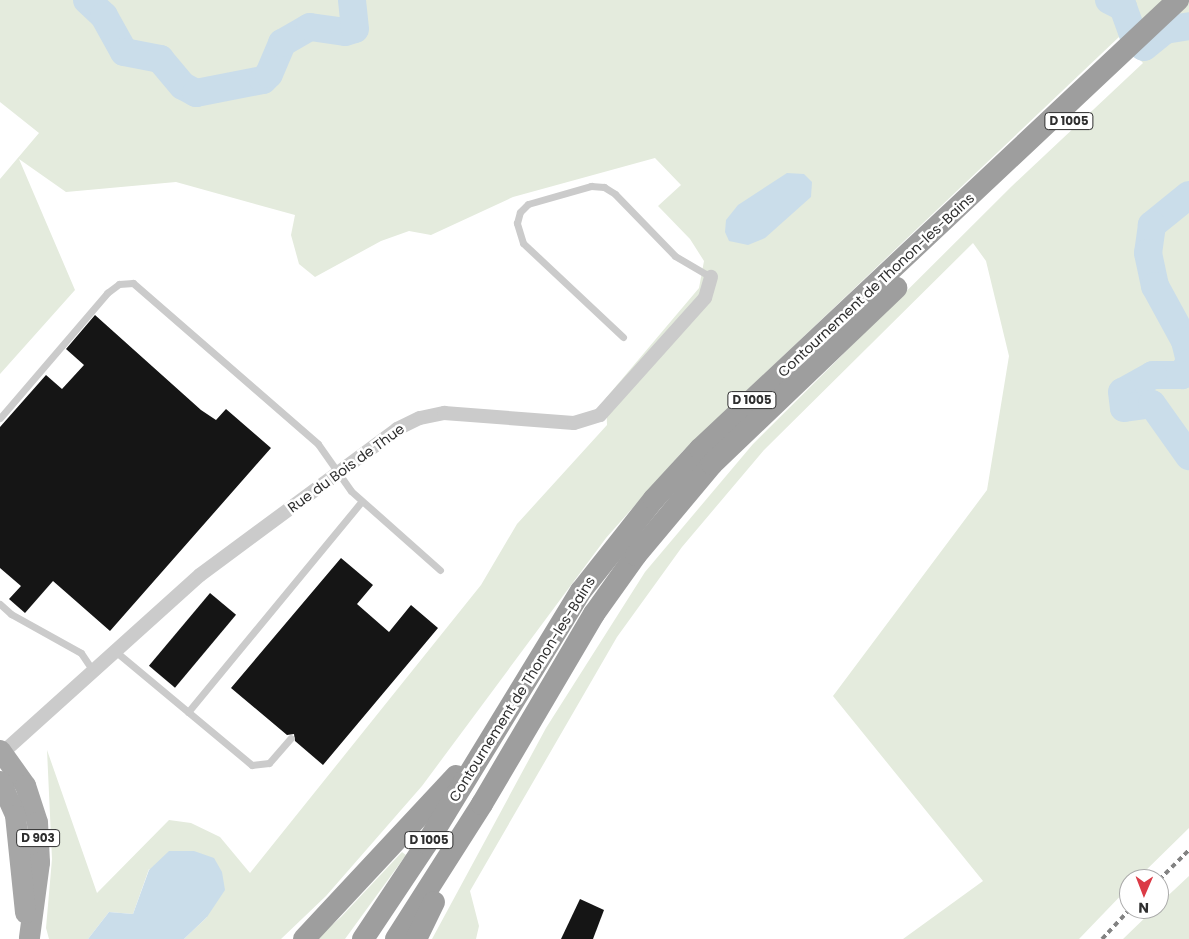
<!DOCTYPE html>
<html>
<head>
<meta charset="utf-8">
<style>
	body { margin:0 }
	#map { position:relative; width:1189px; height:939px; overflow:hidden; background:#fff; font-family:Poppins,sans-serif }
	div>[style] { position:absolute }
	.green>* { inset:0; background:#e4ebdd }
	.water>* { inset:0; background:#caddea }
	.river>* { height:28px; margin:-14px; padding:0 14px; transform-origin:14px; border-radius:14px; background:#caddea }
	.building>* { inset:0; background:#151515; transform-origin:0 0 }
	.service>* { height:7px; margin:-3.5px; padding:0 3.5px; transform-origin:3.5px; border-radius:3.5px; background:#cbcbcb }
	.minor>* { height:14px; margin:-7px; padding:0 7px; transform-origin:7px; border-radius:7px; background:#cbcbcb }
	.primary>* { height:21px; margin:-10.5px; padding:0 10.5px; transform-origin:10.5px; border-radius:10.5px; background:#a6a6a6 }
	.trunk>* { height:22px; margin:-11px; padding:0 11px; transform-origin:11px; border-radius:11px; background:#9e9e9e }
	.rail>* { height:4px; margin-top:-2px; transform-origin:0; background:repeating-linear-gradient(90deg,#838383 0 5px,transparent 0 9px) }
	span { translate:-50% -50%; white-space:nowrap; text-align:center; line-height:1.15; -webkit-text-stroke:5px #fff; paint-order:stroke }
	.shield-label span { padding:1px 4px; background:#fff; border:1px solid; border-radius:4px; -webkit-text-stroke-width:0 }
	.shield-label { font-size:12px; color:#2e2e2e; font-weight:700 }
	.street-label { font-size:14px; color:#2e2e2e }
	.north { position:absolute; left:1119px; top:869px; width:50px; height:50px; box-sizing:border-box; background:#fff; border:1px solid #ababab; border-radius:50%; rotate:181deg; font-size:14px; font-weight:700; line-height:20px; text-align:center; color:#2e2e2e }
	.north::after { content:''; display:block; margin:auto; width:18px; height:22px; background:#db3b46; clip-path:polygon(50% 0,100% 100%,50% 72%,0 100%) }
</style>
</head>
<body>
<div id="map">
	<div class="green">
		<div style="clip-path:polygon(0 0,1189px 0,1189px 828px,1137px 879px,1129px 879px,1129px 887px,1079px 939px,903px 939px,983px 881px,833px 696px,987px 490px,1009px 356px,986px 261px,973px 243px,764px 450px,682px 547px,617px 637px,470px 891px,479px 926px,476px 939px,432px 939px,546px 728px,645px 572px,753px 444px,1012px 186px,1143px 63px,1119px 37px,683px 451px,606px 538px,422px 786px,326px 896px,281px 939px,184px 939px,207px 917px,149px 869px,133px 914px,109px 912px,88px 939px,49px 939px,46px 928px,52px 859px,47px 750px,97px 893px,169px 820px,191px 823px,220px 837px,250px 873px,481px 585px,517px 524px,607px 425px,606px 398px,699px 288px,704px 261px,690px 239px,658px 206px,681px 185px,655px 158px,513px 197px,431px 235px,409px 231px,381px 241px,315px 277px,299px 264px,291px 235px,295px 215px,176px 182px,66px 192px,19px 159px,75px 290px,0 374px,0 179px,39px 133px,0 102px)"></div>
		<div style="clip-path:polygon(402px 852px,406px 855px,345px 939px,316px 939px,341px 917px)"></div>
		<div style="clip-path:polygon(1189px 876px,1189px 939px,1123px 939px,1154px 909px,1159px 909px,1159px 904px)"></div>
	</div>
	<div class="water">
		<div style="clip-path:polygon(787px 173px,804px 174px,812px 182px,811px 197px,765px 238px,748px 245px,729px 241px,725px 232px,726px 220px,738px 205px)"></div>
		<div style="clip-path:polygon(169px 851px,194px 851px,214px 858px,222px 872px,225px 890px,207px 917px,184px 939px,88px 939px,109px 912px,133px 914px,149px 870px)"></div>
	</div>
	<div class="river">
		<div style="left:87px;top:0;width:23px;rotate:43deg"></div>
		<div style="left:104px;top:16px;width:41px;rotate:60.9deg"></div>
		<div style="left:124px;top:52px;width:37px;rotate:11deg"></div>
		<div style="left:160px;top:59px;width:35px;rotate:50deg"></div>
		<div style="left:183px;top:86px;width:15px;rotate:28deg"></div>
		<div style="left:196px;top:93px;width:68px;rotate:-11deg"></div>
		<div style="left:263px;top:80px;width:8px;rotate:-45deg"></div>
		<div style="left:269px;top:74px;width:34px;rotate:-67deg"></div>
		<div style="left:282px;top:43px;width:32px;rotate:-30deg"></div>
		<div style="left:310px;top:27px;width:35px;rotate:8deg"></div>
		<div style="left:345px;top:32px;width:10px;rotate:-17deg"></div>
		<div style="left:355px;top:29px;width:29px;rotate:-96deg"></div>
		<div style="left:1109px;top:0;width:16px;rotate:27deg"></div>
		<div style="left:1123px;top:7px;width:37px;rotate:70deg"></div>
		<div style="left:1136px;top:42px;width:9px;rotate:32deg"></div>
		<div style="left:1144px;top:47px;width:27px;rotate:-39deg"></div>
		<div style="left:1165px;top:30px;width:24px;rotate:-9deg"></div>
		<div style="left:1189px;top:195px;width:48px;rotate:141deg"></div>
		<div style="left:1152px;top:225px;width:28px;rotate:98deg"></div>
		<div style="left:1148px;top:253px;width:34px;rotate:78deg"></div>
		<div style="left:1155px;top:286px;width:63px;rotate:61.4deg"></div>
		<div style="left:1185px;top:341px;width:16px;rotate:76deg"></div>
		<div style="left:1189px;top:363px;width:14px;rotate:120deg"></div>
		<div style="left:1182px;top:375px;width:29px;rotate:180deg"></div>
		<div style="left:1153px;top:375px;width:35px;rotate:151deg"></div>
		<div style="left:1122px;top:392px;width:16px;rotate:83deg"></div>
		<div style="left:1124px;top:408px;width:28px;rotate:-8deg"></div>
		<div style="left:1152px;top:404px;width:64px;rotate:54.6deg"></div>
	</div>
	<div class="building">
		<div style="clip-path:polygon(95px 315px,201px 410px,216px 420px,226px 409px,271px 448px,110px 631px,53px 581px,25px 613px,9px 599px,21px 586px,0 568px,0 427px,46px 375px,62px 389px,84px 365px,66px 349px)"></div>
		<div style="clip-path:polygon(341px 558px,373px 585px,357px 604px,389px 632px,411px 605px,438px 628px,323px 765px,295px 741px,294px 734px,287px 735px,231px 688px)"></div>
		<div style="left:210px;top:593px;width:34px;height:95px;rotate:40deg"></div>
		<div style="clip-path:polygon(580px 899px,604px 910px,593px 939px,561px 939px)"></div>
	</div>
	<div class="service">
		<div style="left:623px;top:337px;width:137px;rotate:-136.8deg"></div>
		<div style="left:523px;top:243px;width:21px;rotate:-107deg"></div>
		<div style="left:517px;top:223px;width:11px;rotate:-75deg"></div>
		<div style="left:520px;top:212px;width:11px;rotate:-45deg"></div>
		<div style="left:528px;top:204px;width:66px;rotate:-15.9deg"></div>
		<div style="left:591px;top:186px;width:13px;rotate:4deg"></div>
		<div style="left:604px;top:187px;width:13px;rotate:32deg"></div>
		<div style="left:615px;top:194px;width:86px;rotate:45.9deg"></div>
		<div style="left:675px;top:256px;width:42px;rotate:30.3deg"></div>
		<div style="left:0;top:418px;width:165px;rotate:-49.4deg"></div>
		<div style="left:107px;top:293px;width:15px;rotate:-37deg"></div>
		<div style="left:119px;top:284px;width:14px;rotate:-4deg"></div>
		<div style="left:133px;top:283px;width:245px;rotate:41deg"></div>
		<div style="left:318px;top:444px;width:57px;rotate:54.9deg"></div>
		<div style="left:351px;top:491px;width:119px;rotate:41.6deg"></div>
		<div style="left:0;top:604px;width:15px;rotate:42deg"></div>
		<div style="left:11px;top:614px;width:80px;rotate:29.1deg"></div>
		<div style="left:81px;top:653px;width:22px;rotate:56deg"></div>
		<div style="left:115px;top:651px;width:178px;rotate:39.8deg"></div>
		<div style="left:252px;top:765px;width:17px;rotate:-7deg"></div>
		<div style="left:269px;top:763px;width:33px;rotate:-49deg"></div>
		<div style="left:188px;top:712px;width:273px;rotate:-50.5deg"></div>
	</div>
	<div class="minor">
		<div style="left:0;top:755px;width:269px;rotate:-42deg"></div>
		<div style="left:200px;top:575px;width:245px;rotate:-36.5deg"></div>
		<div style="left:397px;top:429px;width:25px;rotate:-26deg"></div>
		<div style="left:420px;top:418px;width:25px;rotate:-12deg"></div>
		<div style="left:444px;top:413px;width:130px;rotate:4.4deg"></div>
		<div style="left:574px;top:423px;width:27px;rotate:-17deg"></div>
		<div style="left:600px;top:415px;width:157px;rotate:-48.1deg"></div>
		<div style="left:705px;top:298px;width:22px;rotate:-74deg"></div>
	</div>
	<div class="primary">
		<div style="left:0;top:750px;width:43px;rotate:54.5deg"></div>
		<div style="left:25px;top:785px;width:39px;rotate:72deg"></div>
		<div style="left:37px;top:822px;width:40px;rotate:87.1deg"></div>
		<div style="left:39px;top:862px;width:76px;rotate:97.6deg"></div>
		<div style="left:0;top:781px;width:37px;rotate:66deg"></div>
		<div style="left:15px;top:815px;width:98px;rotate:84.1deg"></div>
	</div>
	<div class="trunk">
		<div style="left:304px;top:939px;width:223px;rotate:-47deg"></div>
		<div style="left:363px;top:939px;width:115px;rotate:-56.3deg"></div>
		<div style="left:427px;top:843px;width:295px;rotate:-58.6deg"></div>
		<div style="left:581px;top:591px;width:117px;rotate:-51.6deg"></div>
		<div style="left:654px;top:499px;width:68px;rotate:-47.4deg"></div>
		<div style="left:700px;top:449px;width:656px;rotate:-43.21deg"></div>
		<div style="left:396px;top:939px;width:160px;rotate:-57.5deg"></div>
		<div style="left:482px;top:804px;width:221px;rotate:-59.5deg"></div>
		<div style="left:594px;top:614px;width:72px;rotate:-54.6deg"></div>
		<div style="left:636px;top:555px;width:119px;rotate:-50.1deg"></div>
		<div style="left:712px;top:464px;width:255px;rotate:-43.7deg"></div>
		<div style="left:416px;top:939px;width:41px;rotate:-64.1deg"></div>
	</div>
	<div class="rail">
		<div style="left:1159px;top:880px;width:42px;rotate:-45deg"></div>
		<div style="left:1102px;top:939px;width:41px;rotate:-47deg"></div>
	</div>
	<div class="shield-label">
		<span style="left:1069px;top:121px">D 1005</span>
		<span style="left:752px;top:400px">D 1005</span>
		<span style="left:38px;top:838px">D 903</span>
		<span style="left:429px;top:840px">D 1005</span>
	</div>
	<div class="street-label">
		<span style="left:876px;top:285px;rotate:-43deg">Contournement de Thonon-les-Bains</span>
		<span style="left:346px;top:468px;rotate:-36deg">Rue du Bois de Thue</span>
		<span style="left:522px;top:689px;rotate:-58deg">Contournement de Thonon-les-Bains</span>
	</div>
	<div class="north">N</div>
</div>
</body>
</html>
